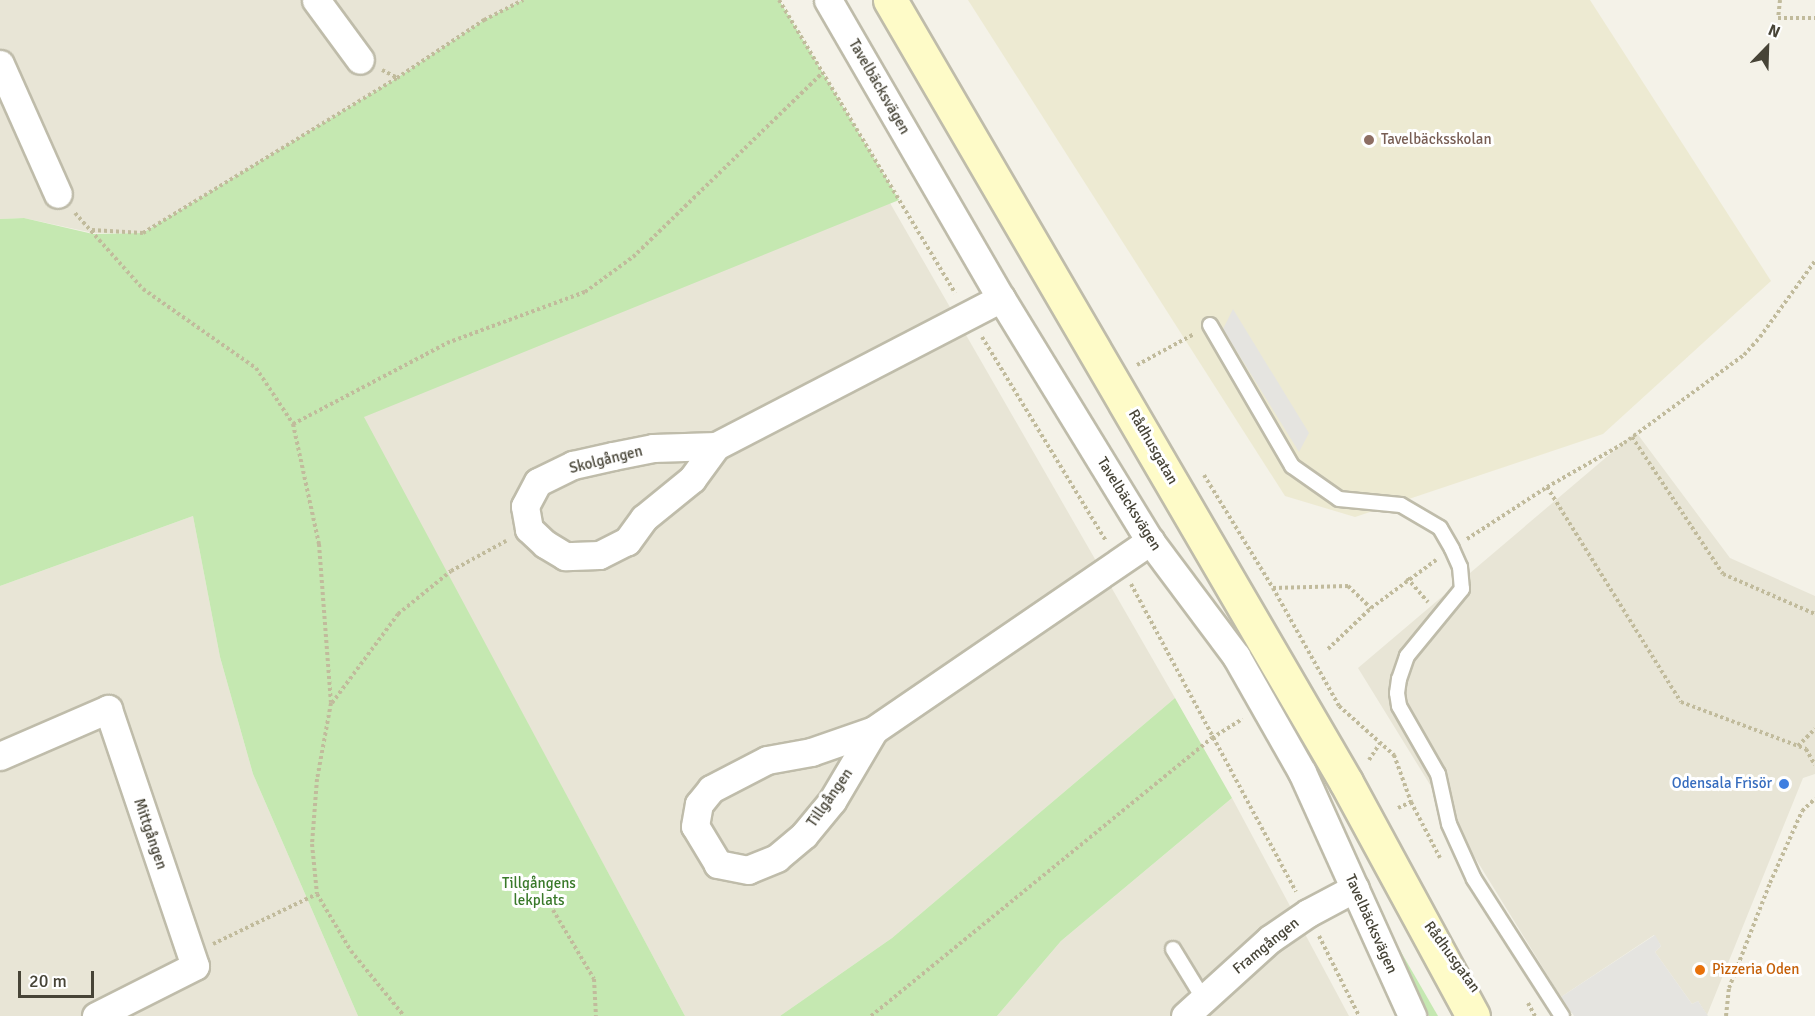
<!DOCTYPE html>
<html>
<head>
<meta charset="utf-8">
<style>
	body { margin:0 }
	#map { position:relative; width:1815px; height:1016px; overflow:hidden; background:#f4f2e8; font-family:Signika,sans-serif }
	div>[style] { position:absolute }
	.residential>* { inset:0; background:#e8e5d6 }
	.education>* { inset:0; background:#edead2 }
	.green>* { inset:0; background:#c5e8b1 }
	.parking>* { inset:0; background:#e5e4e0 }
	.path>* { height:4px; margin-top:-2px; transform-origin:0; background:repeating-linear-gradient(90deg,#c1bb9c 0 3px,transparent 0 6px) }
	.roads { filter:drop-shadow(2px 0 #bfbcaa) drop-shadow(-2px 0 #bfbcaa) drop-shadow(0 2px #bfbcaa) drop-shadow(0 -2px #bfbcaa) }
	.service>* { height:14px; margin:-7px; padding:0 7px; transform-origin:7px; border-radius:7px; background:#fff }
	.minor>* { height:27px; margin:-13.5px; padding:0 13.5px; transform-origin:13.5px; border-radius:13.5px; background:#fff }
	.secondary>* { height:33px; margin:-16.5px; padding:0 16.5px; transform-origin:16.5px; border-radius:16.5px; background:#fefbc8 }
	.dots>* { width:16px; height:16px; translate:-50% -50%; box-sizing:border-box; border:3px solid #fff; border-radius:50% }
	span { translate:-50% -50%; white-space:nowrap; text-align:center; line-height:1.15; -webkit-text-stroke:6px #fff; paint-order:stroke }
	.street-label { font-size:15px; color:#474437 }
	.education-label { font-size:15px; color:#785e54 }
	.left { translate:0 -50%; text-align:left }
	.shop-label { font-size:15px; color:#366cbe }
	.right { translate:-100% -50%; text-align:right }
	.park-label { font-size:15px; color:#39792a }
	.food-label { font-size:15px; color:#c56008 }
	.north { position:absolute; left:1737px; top:18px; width:60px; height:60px; -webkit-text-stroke:4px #fff; paint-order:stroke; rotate:23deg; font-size:16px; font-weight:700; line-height:24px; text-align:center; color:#474437 }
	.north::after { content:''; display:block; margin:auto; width:21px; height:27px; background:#474437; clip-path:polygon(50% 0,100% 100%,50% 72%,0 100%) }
	.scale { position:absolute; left:18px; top:971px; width:76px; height:27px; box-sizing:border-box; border:3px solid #474437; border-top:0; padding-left:8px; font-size:18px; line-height:21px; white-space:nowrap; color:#474437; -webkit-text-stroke:4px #fff; paint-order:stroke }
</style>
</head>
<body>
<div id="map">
	<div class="residential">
		<div style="clip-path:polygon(0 0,525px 0,484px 20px,397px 78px,143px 233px,93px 233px,24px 218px,0 219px)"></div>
		<div style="clip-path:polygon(890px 203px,1175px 698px,892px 938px,780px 1016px,685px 1016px,363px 417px,440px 378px)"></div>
		<div style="clip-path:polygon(1636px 432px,1730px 558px,1815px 596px,1815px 774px,1803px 778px,1707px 1015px,1698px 1001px,1692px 1004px,1655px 952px,1661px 946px,1654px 935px,1561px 997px,1358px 668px)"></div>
		<div style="clip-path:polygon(193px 516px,220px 657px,253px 774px,358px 1016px,0 1016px,0 586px)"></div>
		<div style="clip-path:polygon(1232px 798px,1349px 1016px,997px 1016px,1061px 941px)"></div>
	</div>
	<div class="education">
		<div style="clip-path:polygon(968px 0,1590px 0,1771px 281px,1603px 434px,1355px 517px,1285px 496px)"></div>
	</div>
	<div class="green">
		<div style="clip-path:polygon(523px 0,779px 0,899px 200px,364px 417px,685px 1016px,358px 1016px,253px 774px,220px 657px,193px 516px,0 586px,0 219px,24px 218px,93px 234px,143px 233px,397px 78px,484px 20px)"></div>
		<div style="clip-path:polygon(1175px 698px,1232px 798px,1061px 941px,997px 1016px,780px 1016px,892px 938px)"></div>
		<div style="clip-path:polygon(1390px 933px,1438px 1016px,1429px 1016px)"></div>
	</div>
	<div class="parking">
		<div style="clip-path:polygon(1233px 309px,1309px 433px,1299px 452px,1223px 329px)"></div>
		<div style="clip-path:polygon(1655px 935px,1661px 946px,1655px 952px,1692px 1004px,1698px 1001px,1708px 1016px,1574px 1016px,1561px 997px)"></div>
	</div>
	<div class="path">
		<div style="left:779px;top:0;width:342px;rotate:59deg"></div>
		<div style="left:1780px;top:0;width:18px;rotate:96deg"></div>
		<div style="left:1778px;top:18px;width:37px"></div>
		<div style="left:382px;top:70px;width:16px;rotate:27deg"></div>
		<div style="left:75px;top:213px;width:102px;rotate:48.2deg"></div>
		<div style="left:143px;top:289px;width:138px;rotate:35deg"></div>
		<div style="left:256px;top:368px;width:67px;rotate:56.5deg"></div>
		<div style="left:293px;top:424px;width:123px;rotate:77.8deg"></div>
		<div style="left:319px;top:544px;width:159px;rotate:85.7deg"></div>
		<div style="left:331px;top:703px;width:77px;rotate:100.4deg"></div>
		<div style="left:317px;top:779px;width:65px;rotate:94.4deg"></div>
		<div style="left:312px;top:844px;width:50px;rotate:84.3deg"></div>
		<div style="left:317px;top:894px;width:66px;rotate:59.2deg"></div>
		<div style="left:351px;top:951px;width:84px;rotate:50.8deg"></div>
		<div style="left:92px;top:230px;width:51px;rotate:3.4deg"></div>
		<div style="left:143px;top:233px;width:298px;rotate:-31.4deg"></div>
		<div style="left:397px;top:78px;width:105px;rotate:-33.7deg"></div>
		<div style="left:484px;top:20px;width:44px;rotate:-27.1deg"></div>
		<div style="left:982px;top:337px;width:239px;rotate:58.7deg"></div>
		<div style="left:1137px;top:365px;width:65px;rotate:-28.5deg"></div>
		<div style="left:293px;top:424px;width:174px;rotate:-27.7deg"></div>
		<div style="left:447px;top:343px;width:147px;rotate:-20.3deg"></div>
		<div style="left:585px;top:292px;width:59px;rotate:-36.1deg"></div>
		<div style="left:633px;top:257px;width:264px;rotate:-44.2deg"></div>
		<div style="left:1632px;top:437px;width:164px;rotate:56.4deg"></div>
		<div style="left:1723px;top:574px;width:100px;rotate:23.5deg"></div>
		<div style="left:1204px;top:475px;width:132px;rotate:58.6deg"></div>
		<div style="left:1273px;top:588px;width:135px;rotate:60.8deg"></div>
		<div style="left:1339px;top:706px;width:74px;rotate:41.7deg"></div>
		<div style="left:1394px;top:755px;width:50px;rotate:70.1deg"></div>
		<div style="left:1411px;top:802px;width:63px;rotate:62.6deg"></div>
		<div style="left:1547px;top:487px;width:253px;rotate:58.1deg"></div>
		<div style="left:1681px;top:702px;width:134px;rotate:20.6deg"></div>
		<div style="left:1806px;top:749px;width:18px;rotate:61deg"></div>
		<div style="left:1467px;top:539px;width:95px;rotate:-33deg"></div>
		<div style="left:1547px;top:487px;width:89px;rotate:-29.7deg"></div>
		<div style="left:1624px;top:443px;width:149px;rotate:-36.3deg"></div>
		<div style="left:1744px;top:355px;width:24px;rotate:-48deg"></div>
		<div style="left:1760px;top:337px;width:94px;rotate:-54.1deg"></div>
		<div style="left:1407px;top:578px;width:32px;rotate:49deg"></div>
		<div style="left:1131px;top:584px;width:349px;rotate:61.8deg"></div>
		<div style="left:1273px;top:588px;width:75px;rotate:-1.5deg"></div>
		<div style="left:1348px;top:586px;width:32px;rotate:44deg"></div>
		<div style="left:1328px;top:649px;width:59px;rotate:-43.6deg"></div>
		<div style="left:1371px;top:608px;width:81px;rotate:-36.4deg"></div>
		<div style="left:332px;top:703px;width:111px;rotate:-53.4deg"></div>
		<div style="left:398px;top:614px;width:68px;rotate:-39.1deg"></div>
		<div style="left:451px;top:571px;width:63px;rotate:-28.6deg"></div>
		<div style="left:1798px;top:746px;width:24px;rotate:-45deg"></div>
		<div style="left:1369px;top:760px;width:20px;rotate:-57deg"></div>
		<div style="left:1398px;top:808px;width:14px;rotate:-25deg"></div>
		<div style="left:553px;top:910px;width:80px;rotate:59.3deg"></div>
		<div style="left:594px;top:979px;width:37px;rotate:87deg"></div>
		<div style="left:1319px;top:936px;width:89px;rotate:63.4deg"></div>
		<div style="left:213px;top:944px;width:115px;rotate:-25.7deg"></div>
		<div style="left:1528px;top:1003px;width:15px;rotate:62deg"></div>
		<div style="left:871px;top:1016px;width:440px;rotate:-39.2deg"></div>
		<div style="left:1212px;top:738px;width:36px;rotate:-32deg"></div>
		<div style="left:1726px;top:1016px;width:28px;rotate:-84deg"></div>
		<div style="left:1729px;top:988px;width:113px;rotate:-68.7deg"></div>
		<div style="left:1770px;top:883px;width:79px;rotate:-66deg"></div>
		<div style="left:1802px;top:811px;width:18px;rotate:-43deg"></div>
	</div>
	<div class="roads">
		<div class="service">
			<div style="left:1210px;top:325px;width:163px;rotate:59.8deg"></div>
			<div style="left:1292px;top:466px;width:57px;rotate:35.1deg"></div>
			<div style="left:1339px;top:499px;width:62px;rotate:5.5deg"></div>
			<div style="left:1401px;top:505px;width:45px;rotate:30.5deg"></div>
			<div style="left:1440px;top:528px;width:24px;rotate:60deg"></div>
			<div style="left:1452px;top:549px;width:20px;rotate:66deg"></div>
			<div style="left:1460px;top:567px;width:22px;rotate:85deg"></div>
			<div style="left:1462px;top:589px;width:87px;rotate:129.4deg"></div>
			<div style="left:1407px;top:656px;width:24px;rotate:109deg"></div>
			<div style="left:1399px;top:679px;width:14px;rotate:98deg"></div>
			<div style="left:1397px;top:693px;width:13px;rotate:81deg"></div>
			<div style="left:1399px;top:706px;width:78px;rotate:60.2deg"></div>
			<div style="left:1438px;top:774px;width:51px;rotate:77.6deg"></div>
			<div style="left:1449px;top:824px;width:60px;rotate:65.6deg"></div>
			<div style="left:1474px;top:879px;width:163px;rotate:57.3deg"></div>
			<div style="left:1173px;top:949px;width:57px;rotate:58.5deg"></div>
		</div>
		<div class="minor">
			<div style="left:316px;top:0;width:74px;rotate:53.7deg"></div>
			<div style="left:828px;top:0;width:345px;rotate:59.9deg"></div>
			<div style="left:1001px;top:298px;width:285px;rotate:58.5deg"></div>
			<div style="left:1150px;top:541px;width:144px;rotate:53.2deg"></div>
			<div style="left:1236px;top:656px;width:133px;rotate:60.4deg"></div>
			<div style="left:1302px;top:772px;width:268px;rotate:65.7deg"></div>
			<div style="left:0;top:64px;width:142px;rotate:66deg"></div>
			<div style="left:716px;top:446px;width:41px;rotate:126deg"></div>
			<div style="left:692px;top:479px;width:62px;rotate:140.9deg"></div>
			<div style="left:644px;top:518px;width:29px;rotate:126deg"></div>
			<div style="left:627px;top:541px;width:31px;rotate:153deg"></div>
			<div style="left:599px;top:555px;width:34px;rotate:178deg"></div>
			<div style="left:565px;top:556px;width:23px;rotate:-149deg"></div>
			<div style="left:545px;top:544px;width:22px;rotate:-137deg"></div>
			<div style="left:529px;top:529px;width:23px;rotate:-100deg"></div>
			<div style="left:525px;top:506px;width:27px;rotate:-62deg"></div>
			<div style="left:538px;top:482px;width:39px;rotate:-26deg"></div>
			<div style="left:573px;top:465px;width:41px;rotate:-12.7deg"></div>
			<div style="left:613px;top:456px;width:41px;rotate:-11.3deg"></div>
			<div style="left:653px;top:448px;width:63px;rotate:-1.8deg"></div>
			<div style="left:716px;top:446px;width:321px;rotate:-27.4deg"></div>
			<div style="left:874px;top:730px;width:82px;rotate:120.6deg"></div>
			<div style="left:832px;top:801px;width:44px;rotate:129.5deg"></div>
			<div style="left:804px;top:835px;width:35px;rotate:140deg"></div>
			<div style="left:777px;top:858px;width:31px;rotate:158deg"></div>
			<div style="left:748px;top:870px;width:31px;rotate:-169deg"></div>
			<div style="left:718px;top:864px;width:44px;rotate:-121.2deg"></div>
			<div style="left:695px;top:826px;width:22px;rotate:-80deg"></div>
			<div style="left:699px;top:804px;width:19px;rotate:-51deg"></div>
			<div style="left:711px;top:789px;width:63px;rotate:-27.4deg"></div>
			<div style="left:767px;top:760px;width:45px;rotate:-10.3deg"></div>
			<div style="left:811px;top:752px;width:67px;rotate:-19.2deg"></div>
			<div style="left:874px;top:730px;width:335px;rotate:-34.4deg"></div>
			<div style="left:0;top:756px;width:118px;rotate:-23.5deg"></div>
			<div style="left:108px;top:709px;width:271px;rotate:71.3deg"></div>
			<div style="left:195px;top:966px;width:111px;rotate:153.2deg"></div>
			<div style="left:1185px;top:1016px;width:115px;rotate:-42.2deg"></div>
			<div style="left:1270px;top:939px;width:46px;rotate:-34.4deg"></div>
			<div style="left:1308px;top:913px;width:53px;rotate:-28deg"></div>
		</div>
		<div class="secondary">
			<div style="left:890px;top:0;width:905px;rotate:59.75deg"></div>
			<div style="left:1346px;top:782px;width:266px;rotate:61.5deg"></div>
		</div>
	</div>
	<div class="dots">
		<div style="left:1369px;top:140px;background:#8d6e63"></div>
		<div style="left:1784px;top:784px;background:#3f7fe0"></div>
		<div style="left:1700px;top:970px;background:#e8710a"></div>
	</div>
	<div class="street-label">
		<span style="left:879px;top:87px;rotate:60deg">Tavelbäcksvägen</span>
		<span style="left:1153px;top:447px;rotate:60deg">Rådhusgatan</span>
		<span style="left:606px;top:460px;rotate:-14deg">Skolgången</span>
		<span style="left:1129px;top:504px;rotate:58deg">Tavelbäcksvägen</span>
		<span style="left:830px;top:798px;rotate:-55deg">Tillgången</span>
		<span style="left:150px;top:834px;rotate:71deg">Mittgången</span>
		<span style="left:1371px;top:924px;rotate:66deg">Tavelbäcksvägen</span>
		<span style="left:1266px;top:946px;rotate:-39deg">Framgången</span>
		<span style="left:1452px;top:957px;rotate:54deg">Rådhusgatan</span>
	</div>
	<div class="education-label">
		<span class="left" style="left:1381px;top:140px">Tavelbäcksskolan</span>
	</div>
	<div class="shop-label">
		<span class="right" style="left:1772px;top:784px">Odensala Frisör</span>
	</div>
	<div class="park-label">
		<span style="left:539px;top:892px">Tillgångens<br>lekplats</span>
	</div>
	<div class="food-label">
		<span class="left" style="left:1712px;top:970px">Pizzeria Oden</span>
	</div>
	<div class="north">N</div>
	<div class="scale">20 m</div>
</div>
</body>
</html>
